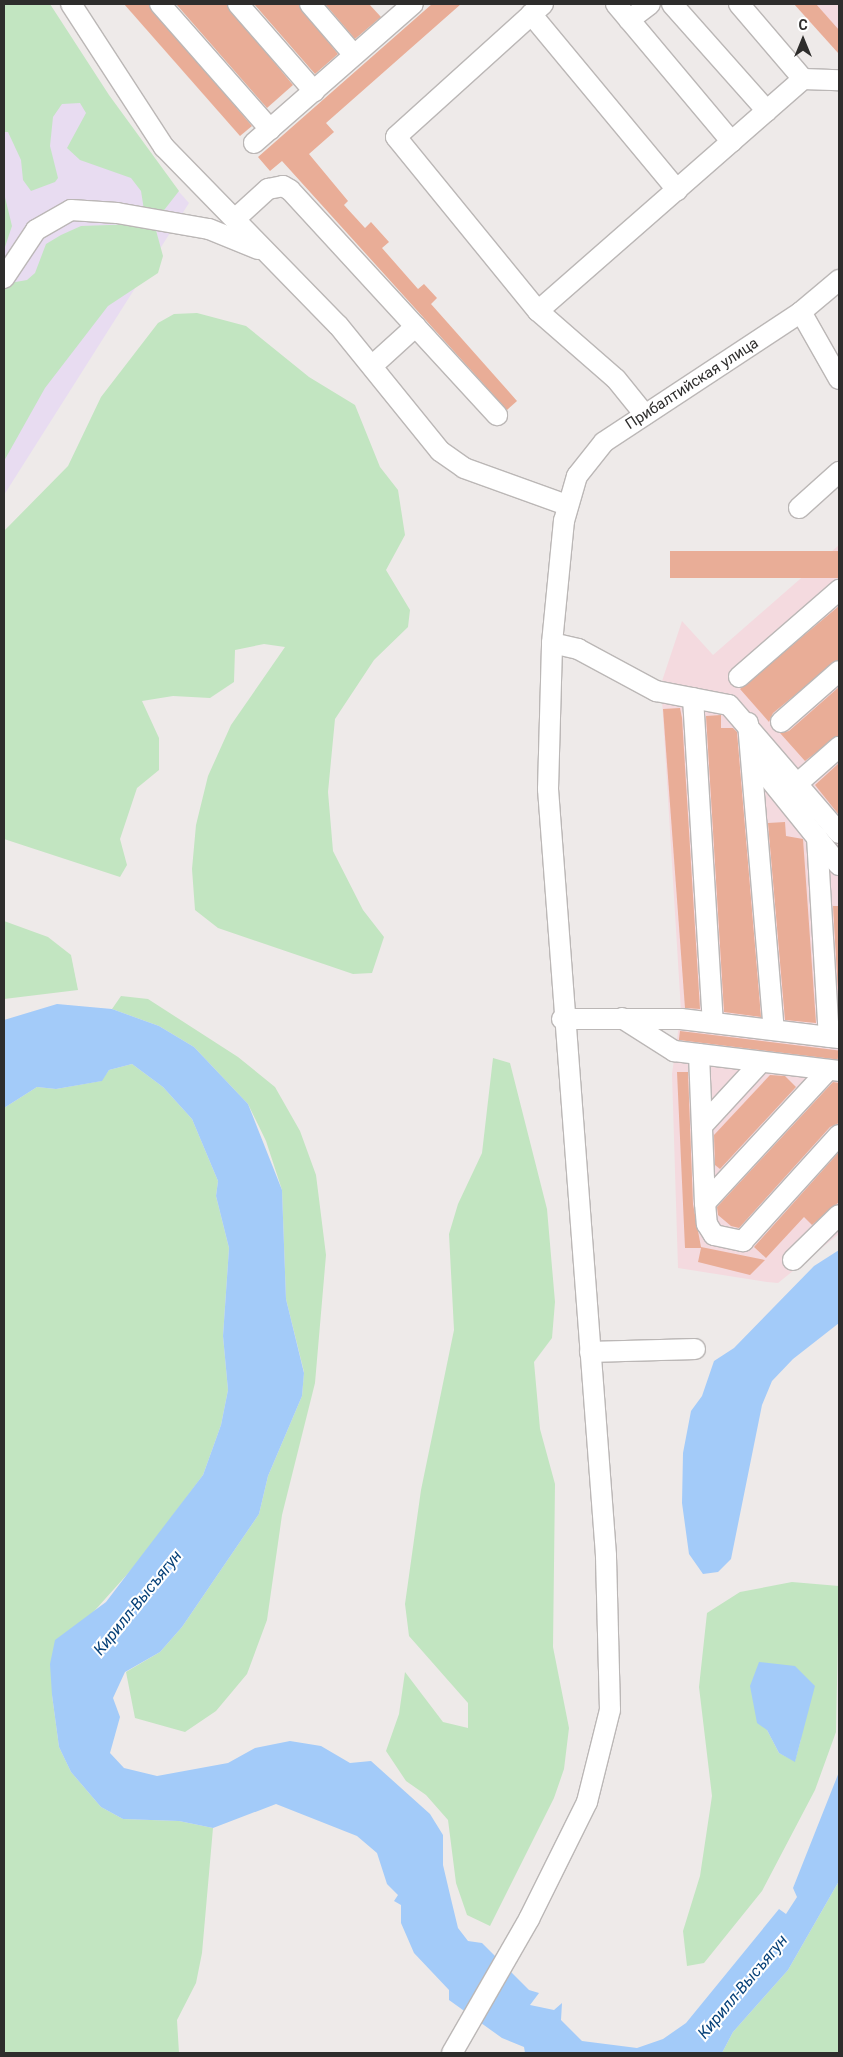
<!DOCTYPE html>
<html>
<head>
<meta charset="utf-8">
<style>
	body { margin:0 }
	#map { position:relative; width:843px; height:2057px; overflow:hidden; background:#eeeae9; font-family:Roboto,sans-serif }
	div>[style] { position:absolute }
	.commercial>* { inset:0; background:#e8dcf1 }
	.industrial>* { inset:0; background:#f4dadf }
	.green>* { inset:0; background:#c2e5c1 }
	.water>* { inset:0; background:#a3cbf9 }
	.building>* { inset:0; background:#e9ad97; transform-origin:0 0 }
	.roads { filter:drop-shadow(1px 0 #bbb7b6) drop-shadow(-1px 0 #bbb7b6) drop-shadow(0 1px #bbb7b6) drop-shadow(0 -1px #bbb7b6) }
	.minor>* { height:20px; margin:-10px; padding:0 10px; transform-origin:10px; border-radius:10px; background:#fff }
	span { translate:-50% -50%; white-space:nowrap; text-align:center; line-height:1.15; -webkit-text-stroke:4px #fff; paint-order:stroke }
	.street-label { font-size:15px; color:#2e2d2c }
	.water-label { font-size:16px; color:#074178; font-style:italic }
	.frame { position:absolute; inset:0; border:5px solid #2e2d2c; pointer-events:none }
	.north { position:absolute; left:778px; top:15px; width:50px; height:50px; -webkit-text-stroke:4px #fff; paint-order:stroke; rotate:0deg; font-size:14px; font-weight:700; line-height:20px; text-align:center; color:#2e2d2c }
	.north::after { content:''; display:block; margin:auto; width:18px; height:22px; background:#2e2d2c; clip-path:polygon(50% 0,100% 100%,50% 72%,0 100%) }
</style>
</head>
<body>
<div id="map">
	<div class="commercial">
		<div style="clip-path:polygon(4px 4px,12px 4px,189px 203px,4px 495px)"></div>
	</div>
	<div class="industrial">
		<div style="clip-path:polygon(794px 4px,839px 4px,839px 54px)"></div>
		<div style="clip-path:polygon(839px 545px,839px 1234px,778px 1283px,767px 1282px,678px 1268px,672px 1074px,681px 1011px,661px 684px,682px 621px,713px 655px)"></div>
	</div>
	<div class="green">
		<div style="clip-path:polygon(4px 4px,50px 4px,109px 95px,179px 191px,154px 223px,163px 256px,158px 273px,108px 306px,45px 388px,4px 461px,4px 284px,27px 280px,35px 273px,46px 244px,61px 235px,81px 226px,137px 224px,144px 210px,141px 191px,131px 178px,80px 160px,67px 148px,86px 113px,80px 103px,62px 104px,53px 117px,50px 146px,58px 178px,55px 182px,31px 191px,23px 180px,21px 160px,8px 132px,4px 132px)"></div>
		<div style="clip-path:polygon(4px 193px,12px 226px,4px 250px)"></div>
		<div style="clip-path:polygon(197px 313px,246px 326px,309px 377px,355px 405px,380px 467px,398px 490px,405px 535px,386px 570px,410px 610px,408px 627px,374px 660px,335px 719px,328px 792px,333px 851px,363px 910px,384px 937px,372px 973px,353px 974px,218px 928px,195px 910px,192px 869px,196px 825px,208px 776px,231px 725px,285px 647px,264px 644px,235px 650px,234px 682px,210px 698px,173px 696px,142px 701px,159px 738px,159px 770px,137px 788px,120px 839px,127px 865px,120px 877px,4px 839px,4px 531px,68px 466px,101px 397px,158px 323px,174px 314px)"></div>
		<div style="clip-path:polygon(4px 921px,48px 937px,71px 955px,78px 990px,4px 999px)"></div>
		<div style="clip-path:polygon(121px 996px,148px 999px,238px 1057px,275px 1087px,300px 1131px,316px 1175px,326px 1255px,315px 1383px,282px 1515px,267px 1620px,247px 1674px,216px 1711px,185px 1732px,135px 1718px,126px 1672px,160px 1652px,182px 1627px,259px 1514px,268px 1476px,302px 1396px,304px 1372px,286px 1299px,282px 1190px,266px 1141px,248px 1104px,194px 1047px,159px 1026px,112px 1009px)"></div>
		<div style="clip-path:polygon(493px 1058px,510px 1063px,547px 1209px,555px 1302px,552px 1338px,534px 1362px,540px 1429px,555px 1484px,553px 1647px,569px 1728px,564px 1769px,554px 1798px,490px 1926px,467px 1915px,456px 1883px,448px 1820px,426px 1795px,406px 1781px,386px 1751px,399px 1714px,405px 1672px,443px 1722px,468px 1728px,468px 1703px,409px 1636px,405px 1604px,421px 1490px,454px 1330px,449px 1234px,458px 1204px,482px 1153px)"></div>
		<div style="clip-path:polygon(132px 1064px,163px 1087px,192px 1119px,218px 1181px,216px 1196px,229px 1248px,223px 1336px,228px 1390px,221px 1425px,203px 1475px,140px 1560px,88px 1618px,52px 1695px,59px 1747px,71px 1772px,101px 1807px,123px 1819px,179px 1821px,213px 1828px,202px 1953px,196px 1983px,177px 2020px,179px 2053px,4px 2053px,4px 1108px,37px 1087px,56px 1089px,101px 1081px,109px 1070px)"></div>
		<div style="clip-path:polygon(evenodd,792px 1582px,839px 1586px,836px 1732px,815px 1790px,762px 1891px,704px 1963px,687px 1966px,683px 1931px,700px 1876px,712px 1796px,699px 1687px,707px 1613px,740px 1592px,792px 1582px,767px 1730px,801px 1739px,795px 1761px,779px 1753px,767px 1730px)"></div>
		<div style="clip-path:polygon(839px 1881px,839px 2053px,722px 2053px,733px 2032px,788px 1970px)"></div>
	</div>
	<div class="water">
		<div style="clip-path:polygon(57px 1004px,112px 1009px,159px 1026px,194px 1047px,248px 1104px,282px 1190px,286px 1299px,304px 1373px,302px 1396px,268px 1476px,259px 1514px,182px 1627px,160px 1652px,125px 1672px,113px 1698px,120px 1717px,110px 1753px,124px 1768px,157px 1776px,228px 1763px,255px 1748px,290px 1741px,321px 1746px,350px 1763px,371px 1761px,430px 1814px,443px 1835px,443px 1865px,451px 1899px,458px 1928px,468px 1941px,482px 1943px,529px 1990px,539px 1993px,530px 2005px,554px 2010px,562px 2003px,561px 2020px,582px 2041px,637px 2048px,663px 2039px,686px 2023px,779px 1909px,786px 1914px,797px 1897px,793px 1888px,839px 1772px,839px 1881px,788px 1970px,733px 2032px,722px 2053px,525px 2053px,524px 2047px,502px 2038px,449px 2000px,449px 1990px,414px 1953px,401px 1923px,401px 1905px,394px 1901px,398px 1895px,387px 1884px,377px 1853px,357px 1836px,276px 1804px,213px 1828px,179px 1821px,123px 1819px,101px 1807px,71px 1772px,59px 1747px,52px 1695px,50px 1664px,55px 1640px,106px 1602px,203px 1475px,221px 1425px,228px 1390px,223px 1336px,229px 1248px,216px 1196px,218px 1181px,192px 1119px,163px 1087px,132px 1064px,109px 1070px,102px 1081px,56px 1089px,37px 1087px,4px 1108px,4px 1020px)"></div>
		<div style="clip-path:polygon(839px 1250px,839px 1323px,793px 1359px,772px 1381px,762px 1405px,731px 1559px,718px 1572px,703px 1574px,689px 1554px,682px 1503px,683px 1453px,691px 1411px,702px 1396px,714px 1361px,734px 1348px,814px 1266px)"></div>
		<div style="clip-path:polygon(759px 1662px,795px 1666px,815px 1686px,795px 1762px,779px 1753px,767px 1730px,757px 1723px,750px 1686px)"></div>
	</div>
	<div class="building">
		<div style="clip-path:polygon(124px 4px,148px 4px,252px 126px,240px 136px)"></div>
		<div style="clip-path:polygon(176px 4px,226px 4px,293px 85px,267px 108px)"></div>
		<div style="clip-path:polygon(254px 4px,298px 4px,338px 54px,315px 74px)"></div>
		<div style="clip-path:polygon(325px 4px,369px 4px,381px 17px,355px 39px)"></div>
		<div style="clip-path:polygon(432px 4px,461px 4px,326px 123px,334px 132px,309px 154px,348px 201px,344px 205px,365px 228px,371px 222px,389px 242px,382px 248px,418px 289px,424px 284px,437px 298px,431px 304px,517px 401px,507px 410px,282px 161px,270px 171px,258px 157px)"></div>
		<div style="clip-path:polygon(794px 4px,816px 4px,839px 30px,839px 54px)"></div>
		<div style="left:839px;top:551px;width:27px;height:169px;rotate:90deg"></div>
		<div style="clip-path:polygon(839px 606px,839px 659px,773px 713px,769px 722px,740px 689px)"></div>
		<div style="clip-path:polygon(839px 687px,839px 735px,805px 761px,780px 733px,789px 731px)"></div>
		<div style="clip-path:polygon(680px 708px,682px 718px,700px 1009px,685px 1008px,663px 709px)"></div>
		<div style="clip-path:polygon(721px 715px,721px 728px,733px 728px,737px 732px,761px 1017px,724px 1012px,706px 716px)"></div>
		<div style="clip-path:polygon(839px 763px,839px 815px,815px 785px)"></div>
		<div style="clip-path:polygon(785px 822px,786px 836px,803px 839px,816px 1023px,785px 1020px,768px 823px)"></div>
		<div style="clip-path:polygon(833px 906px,839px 906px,839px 1010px)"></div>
		<div style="left:680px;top:1031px;width:160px;height:9px;rotate:7deg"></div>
		<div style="clip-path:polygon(677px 1072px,688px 1072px,693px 1204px,701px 1247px,765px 1260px,750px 1275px,698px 1262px,701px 1248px,685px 1248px)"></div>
		<div style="clip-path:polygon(770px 1075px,785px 1076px,796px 1087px,720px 1169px,715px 1165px,714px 1135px)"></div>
		<div style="clip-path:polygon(833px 1082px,839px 1083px,839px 1123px,830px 1127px,739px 1228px,731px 1226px,718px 1215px,717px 1207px)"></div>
		<div style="clip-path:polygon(839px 1152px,839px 1202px,812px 1225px,804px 1217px,766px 1258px,754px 1247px)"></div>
	</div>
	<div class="roads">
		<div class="minor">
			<div style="left:71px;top:4px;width:171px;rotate:57deg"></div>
			<div style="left:164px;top:147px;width:249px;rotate:45.7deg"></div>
			<div style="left:338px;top:325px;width:162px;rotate:51deg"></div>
			<div style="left:440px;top:451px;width:29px;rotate:35deg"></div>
			<div style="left:464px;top:468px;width:109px;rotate:19.8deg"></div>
			<div style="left:160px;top:4px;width:167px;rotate:48.7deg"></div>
			<div style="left:238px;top:4px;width:116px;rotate:48.9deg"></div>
			<div style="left:310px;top:4px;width:67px;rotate:49.2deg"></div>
			<div style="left:543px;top:4px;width:198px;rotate:137.9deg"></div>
			<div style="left:396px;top:137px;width:225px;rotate:50.8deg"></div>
			<div style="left:538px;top:311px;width:103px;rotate:41.1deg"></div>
			<div style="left:616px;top:379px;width:46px;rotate:51.1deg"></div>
			<div style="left:616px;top:4px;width:180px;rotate:50deg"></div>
			<div style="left:672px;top:4px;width:143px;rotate:48.4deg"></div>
			<div style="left:739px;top:4px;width:99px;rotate:49.5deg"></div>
			<div style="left:531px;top:14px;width:229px;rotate:50.3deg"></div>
			<div style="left:629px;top:20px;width:26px;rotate:-37deg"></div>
			<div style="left:254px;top:143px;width:211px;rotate:-41.2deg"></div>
			<div style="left:235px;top:219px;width:45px;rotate:-42.3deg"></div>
			<div style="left:268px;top:189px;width:15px;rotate:-11deg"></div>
			<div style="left:283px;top:186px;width:8px;rotate:30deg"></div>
			<div style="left:290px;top:190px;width:306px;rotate:47.4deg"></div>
			<div style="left:4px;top:278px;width:58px;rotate:-56.3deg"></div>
			<div style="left:36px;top:230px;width:40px;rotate:-29.7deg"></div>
			<div style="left:71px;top:210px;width:46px;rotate:3.7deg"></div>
			<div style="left:117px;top:213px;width:93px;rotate:9.9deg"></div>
			<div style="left:209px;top:229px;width:53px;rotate:22.2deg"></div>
			<div style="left:538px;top:311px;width:352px;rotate:-41.2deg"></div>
			<div style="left:803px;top:79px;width:36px;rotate:2deg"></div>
			<div style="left:801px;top:312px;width:77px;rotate:60.4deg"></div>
			<div style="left:372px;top:366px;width:59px;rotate:-42.3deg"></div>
			<div style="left:799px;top:508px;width:54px;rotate:-42deg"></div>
			<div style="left:552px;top:643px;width:27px;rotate:13deg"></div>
			<div style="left:578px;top:649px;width:89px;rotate:28.3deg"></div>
			<div style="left:656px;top:691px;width:74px;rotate:10.9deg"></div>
			<div style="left:729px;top:705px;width:169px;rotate:49.3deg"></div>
			<div style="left:739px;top:677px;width:133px;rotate:-41deg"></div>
			<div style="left:693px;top:698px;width:324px;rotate:86.5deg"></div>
			<div style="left:781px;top:722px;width:77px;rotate:-41.3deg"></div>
			<div style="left:748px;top:723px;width:308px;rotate:85.2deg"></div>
			<div style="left:751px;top:756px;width:140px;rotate:51.1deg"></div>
			<div style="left:798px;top:783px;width:55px;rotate:-41.3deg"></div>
			<div style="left:817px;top:837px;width:200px;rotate:86.6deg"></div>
			<div style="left:622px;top:1018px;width:62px;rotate:32.4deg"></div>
			<div style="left:674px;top:1051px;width:166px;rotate:6.9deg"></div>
			<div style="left:562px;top:1019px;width:119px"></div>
			<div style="left:681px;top:1019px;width:159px;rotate:6.9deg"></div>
			<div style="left:699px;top:1054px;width:149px;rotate:87.7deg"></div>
			<div style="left:705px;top:1203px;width:21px;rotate:85deg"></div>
			<div style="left:707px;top:1224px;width:13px;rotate:58deg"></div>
			<div style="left:714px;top:1235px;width:30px;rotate:12deg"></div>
			<div style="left:743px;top:1241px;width:143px;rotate:-47.8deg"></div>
			<div style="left:702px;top:1126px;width:87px;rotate:-47.3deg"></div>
			<div style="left:705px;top:1203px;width:181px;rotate:-47.2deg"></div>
			<div style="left:793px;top:1260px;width:64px;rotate:-44.4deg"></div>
			<div style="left:590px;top:1352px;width:105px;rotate:-1.6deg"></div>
			<div style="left:452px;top:2053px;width:155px;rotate:-60.1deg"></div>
			<div style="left:529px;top:1919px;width:131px;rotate:-63.6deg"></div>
			<div style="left:587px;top:1802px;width:95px;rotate:-76deg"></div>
			<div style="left:610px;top:1710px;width:155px;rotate:-91.5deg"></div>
			<div style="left:606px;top:1555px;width:768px;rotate:-94.33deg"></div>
			<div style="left:548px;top:789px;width:146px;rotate:-88.4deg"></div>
			<div style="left:552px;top:643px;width:123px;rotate:-84.4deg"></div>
			<div style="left:564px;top:521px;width:47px;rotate:-73.9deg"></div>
			<div style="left:577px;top:476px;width:43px;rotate:-51.5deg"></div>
			<div style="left:604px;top:442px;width:236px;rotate:-33.4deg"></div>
			<div style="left:801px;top:312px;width:50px;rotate:-40.1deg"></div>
		</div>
	</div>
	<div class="street-label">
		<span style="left:692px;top:384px;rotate:-33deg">Прибалтийская улица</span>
	</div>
	<div class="water-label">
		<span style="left:138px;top:1603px;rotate:-51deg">Кирилл-Высъягун</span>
		<span style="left:743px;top:1987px;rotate:-50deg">Кирилл-Высъягун</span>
	</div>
	<div class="frame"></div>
	<div class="north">С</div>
</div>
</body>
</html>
